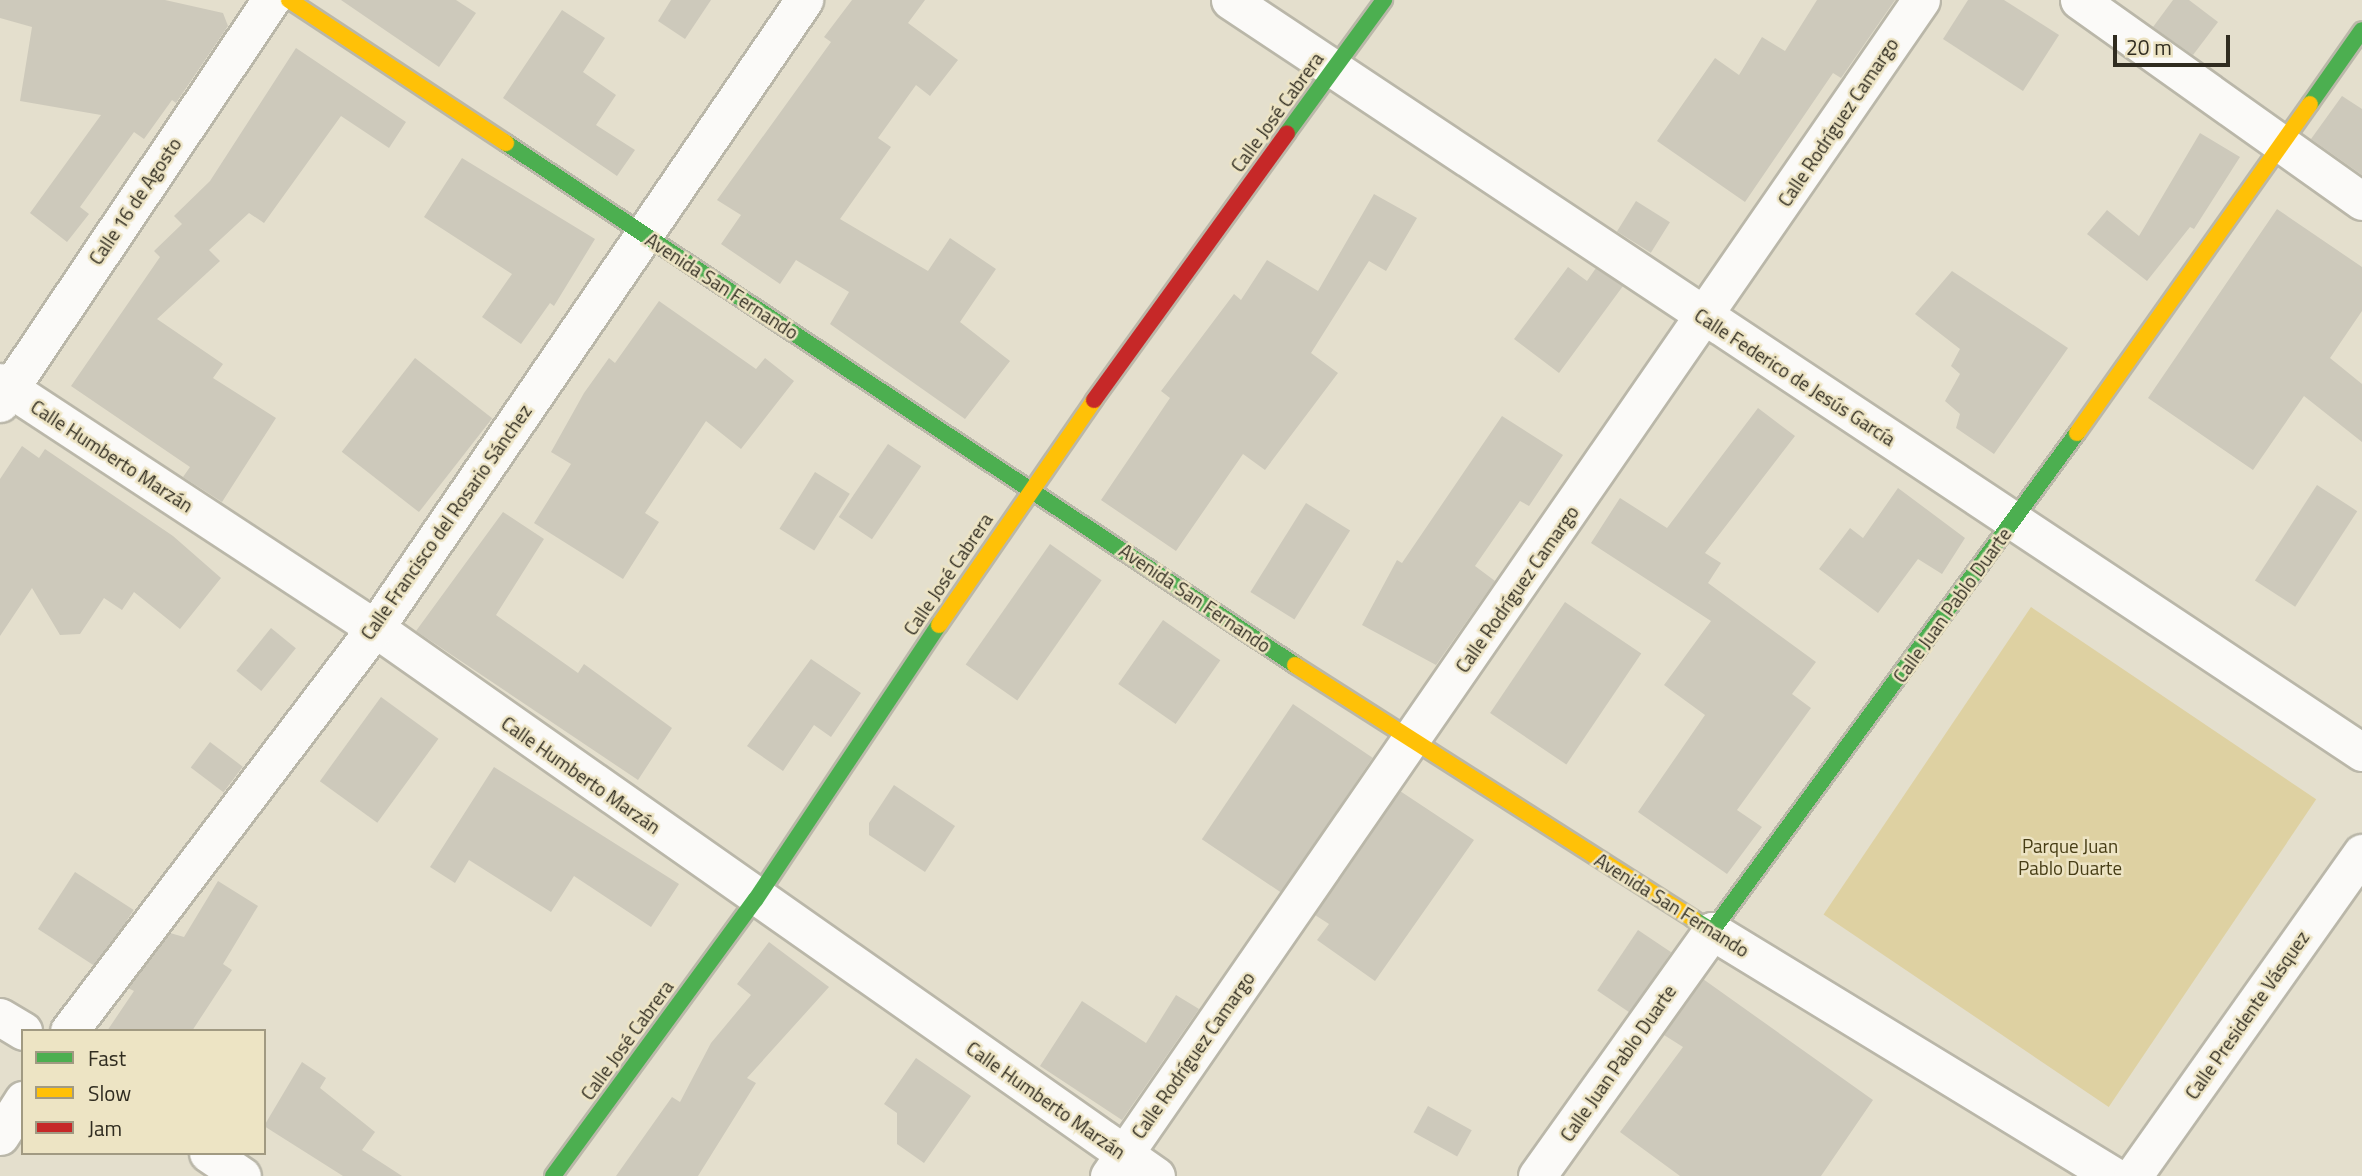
<!DOCTYPE html>
<html>
<head>
<meta charset="utf-8">
<style>
	body { margin:0 }
	#map { position:relative; width:2362px; height:1176px; overflow:hidden; background:#e4dfcd; font-family:"Titillium Web",sans-serif }
	div>[style] { position:absolute }
	.green>* { inset:0; background:#ded1a2; transform-origin:0 0 }
	.building>* { inset:0; background:#cdc9bb; transform-origin:0 0 }
	.roads { filter:drop-shadow(2px 0 #bab7a9) drop-shadow(-2px 0 #bab7a9) drop-shadow(0 2px #bab7a9) drop-shadow(0 -2px #bab7a9) }
	.street>* { height:37px; margin:-18.5px; padding:0 18.5px; transform-origin:18.5px; border-radius:18.5px; background:#fbfaf8 }
	.fast>* { height:16px; margin:-8px; padding:0 8px; transform-origin:8px; border-radius:8px; background:#4caf50 }
	.slow>* { height:16px; margin:-8px; padding:0 8px; transform-origin:8px; border-radius:8px; background:#ffc107 }
	.jam>* { height:16px; margin:-8px; padding:0 8px; transform-origin:8px; border-radius:8px; background:#c62828 }
	span { translate:-50% -50%; white-space:nowrap; text-align:center; line-height:1.15; -webkit-text-stroke:5px #ede4c4; paint-order:stroke }
	.street-label { font-size:19px; color:#302c20 }
	.park-label { font-size:19px; color:#473d15 }
	.legend { position:absolute; left:21px; top:1029px; width:245px; height:126px; box-sizing:border-box; background:#ede4c4; border:2px solid #a19a82; margin:0; padding:9px 12px; list-style:none; font-size:21px; color:#302c20 }
	.legend li { display:flex; align-items:center; gap:14px; height:35px }
	.legend b { width:35px; border:2px solid #a19a82 }
	.scale { position:absolute; left:2113px; top:35px; width:117px; height:32px; box-sizing:border-box; border:4px solid #302c20; border-top:0; padding-left:9px; font-size:21px; line-height:24px; white-space:nowrap; color:#302c20; -webkit-text-stroke:5px #ede4c4; paint-order:stroke }
</style>
</head>
<body>
<div id="map">
	<div class="green">
		<div style="left:2031px;top:607px;width:344px;height:371px;rotate:34deg"></div>
	</div>
	<div class="building">
		<div style="clip-path:polygon(0 0,165px 0,223px 13px,228px 26px,176px 103px,172px 100px,144px 139px,134px 132px,80px 207px,89px 214px,67px 242px,30px 213px,101px 115px,20px 101px,32px 27px,0 18px)"></div>
		<div style="clip-path:polygon(341px 0,456px 0,476px 13px,439px 67px)"></div>
		<div style="clip-path:polygon(671px 0,711px 0,685px 39px,658px 21px)"></div>
		<div style="clip-path:polygon(852px 0,925px 0,908px 23px,958px 60px,930px 96px,916px 85px,878px 138px,891px 147px,840px 219px,928px 271px,950px 238px,996px 269px,960px 322px,1010px 361px,965px 419px,830px 324px,849px 292px,796px 260px,780px 284px,721px 244px,741px 215px,717px 200px,831px 42px,824px 37px)"></div>
		<div style="clip-path:polygon(1817px 0,1895px 0,1841px 78px,1833px 73px,1745px 202px,1657px 141px,1715px 58px,1739px 75px,1762px 37px,1785px 51px)"></div>
		<div style="clip-path:polygon(1968px 0,2004px 0,2059px 35px,2023px 91px,1943px 39px)"></div>
		<div style="clip-path:polygon(2173px 0,2189px 0,2218px 22px,2193px 55px,2153px 27px)"></div>
		<div style="clip-path:polygon(562px 10px,605px 38px,583px 72px,616px 95px,596px 125px,635px 150px,617px 176px,503px 98px)"></div>
		<div style="clip-path:polygon(296px 48px,406px 122px,389px 148px,341px 116px,264px 223px,249px 213px,209px 250px,220px 261px,157px 319px,223px 364px,213px 378px,276px 418px,222px 502px,183px 477px,190px 467px,71px 386px,160px 257px,154px 251px,182px 224px,174px 216px,210px 181px)"></div>
		<div style="clip-path:polygon(2342px 96px,2362px 109px,2362px 175px,2311px 139px)"></div>
		<div style="clip-path:polygon(2200px 133px,2240px 157px,2194px 229px,2190px 227px,2147px 281px,2087px 234px,2107px 210px,2139px 236px)"></div>
		<div style="clip-path:polygon(462px 158px,595px 239px,554px 306px,550px 303px,521px 344px,482px 317px,512px 274px,424px 217px)"></div>
		<div style="clip-path:polygon(1374px 194px,1417px 218px,1386px 271px,1369px 261px,1311px 353px,1338px 373px,1265px 470px,1243px 454px,1176px 551px,1101px 500px,1170px 398px,1161px 391px,1234px 294px,1241px 300px,1267px 260px,1318px 291px)"></div>
		<div style="left:1636px;top:201px;width:40px;height:36px;rotate:32deg"></div>
		<div style="clip-path:polygon(2277px 209px,2362px 267px,2362px 311px,2330px 358px,2362px 384px,2362px 442px,2304px 396px,2253px 470px,2148px 398px)"></div>
		<div style="clip-path:polygon(1568px 267px,1587px 281px,1596px 268px,1623px 286px,1559px 373px,1514px 339px)"></div>
		<div style="clip-path:polygon(1952px 271px,2068px 348px,1994px 454px,1956px 428px,1960px 414px,1945px 401px,1960px 374px,1951px 366px,1960px 349px,1915px 314px)"></div>
		<div style="clip-path:polygon(659px 301px,756px 369px,765px 358px,794px 381px,741px 449px,706px 421px,645px 513px,659px 522px,623px 579px,534px 523px,571px 464px,551px 452px,584px 393px,609px 358px,615px 363px)"></div>
		<div style="left:415px;top:358px;width:98px;height:119px;rotate:38deg"></div>
		<div style="clip-path:polygon(1758px 408px,1795px 436px,1705px 553px,1721px 563px,1708px 583px,1816px 662px,1792px 694px,1811px 708px,1737px 810px,1762px 827px,1727px 874px,1638px 812px,1705px 715px,1664px 685px,1711px 621px,1591px 543px,1620px 498px,1667px 528px)"></div>
		<div style="clip-path:polygon(1502px 416px,1563px 455px,1529px 506px,1520px 501px,1475px 566px,1495px 581px,1436px 665px,1362px 625px,1397px 560px,1402px 563px)"></div>
		<div style="left:888px;top:444px;width:40px;height:88px;rotate:34deg"></div>
		<div style="clip-path:polygon(22px 446px,39px 458px,45px 449px,173px 536px,221px 578px,180px 629px,134px 592px,122px 610px,104px 598px,80px 634px,60px 635px,32px 588px,0 636px,0 479px)"></div>
		<div style="left:815px;top:472px;width:41px;height:67px;rotate:32deg"></div>
		<div style="left:2317px;top:485px;width:48px;height:114px;rotate:33deg"></div>
		<div style="clip-path:polygon(1898px 488px,1965px 538px,1942px 574px,1918px 559px,1878px 613px,1819px 569px,1850px 528px,1863px 538px)"></div>
		<div style="left:1306px;top:503px;width:52px;height:105px;rotate:32deg"></div>
		<div style="clip-path:polygon(503px 512px,544px 539px,496px 615px,578px 673px,584px 664px,672px 728px,638px 780px,416px 631px)"></div>
		<div style="left:1050px;top:544px;width:63px;height:147px;rotate:35deg"></div>
		<div style="left:1565px;top:602px;width:92px;height:134px;rotate:34deg"></div>
		<div style="left:1163px;top:620px;width:70px;height:78px;rotate:35deg"></div>
		<div style="left:271px;top:628px;width:32px;height:55px;rotate:39deg"></div>
		<div style="clip-path:polygon(811px 659px,861px 693px,831px 737px,814px 725px,783px 771px,747px 746px)"></div>
		<div style="left:381px;top:697px;width:71px;height:104px;rotate:36deg"></div>
		<div style="left:1293px;top:704px;width:96px;height:163px;rotate:34deg"></div>
		<div style="left:210px;top:742px;width:41px;height:32px;rotate:37deg"></div>
		<div style="clip-path:polygon(494px 767px,679px 884px,651px 927px,574px 876px,551px 912px,469px 860px,455px 883px,430px 867px)"></div>
		<div style="clip-path:polygon(894px 785px,955px 826px,925px 872px,869px 835px,869px 823px)"></div>
		<div style="clip-path:polygon(1400px 791px,1474px 840px,1375px 981px,1317px 940px,1329px 924px,1315px 915px)"></div>
		<div style="left:75px;top:872px;width:70px;height:68px;rotate:33deg"></div>
		<div style="clip-path:polygon(218px 881px,258px 906px,223px 964px,232px 970px,192px 1031px,107px 1031px,134px 991px,128px 988px,170px 933px,184px 937px)"></div>
		<div style="left:1638px;top:930px;width:40px;height:73px;rotate:34deg"></div>
		<div style="clip-path:polygon(769px 942px,829px 987px,747px 1078px,756px 1083px,698px 1176px,616px 1176px,672px 1097px,680px 1102px,711px 1043px,751px 995px,737px 984px)"></div>
		<div style="clip-path:polygon(1703px 979px,1873px 1100px,1821px 1176px,1680px 1176px,1620px 1132px,1683px 1047px,1664px 1035px)"></div>
		<div style="clip-path:polygon(1176px 995px,1199px 1009px,1122px 1120px,1040px 1066px,1082px 1001px,1146px 1043px)"></div>
		<div style="clip-path:polygon(916px 1058px,971px 1096px,924px 1163px,897px 1144px,897px 1113px,884px 1104px)"></div>
		<div style="clip-path:polygon(302px 1062px,326px 1078px,320px 1088px,375px 1132px,362px 1150px,402px 1176px,343px 1176px,264px 1126px)"></div>
		<div style="left:1428px;top:1106px;width:50px;height:30px;rotate:29deg"></div>
	</div>
	<div class="roads">
		<div class="street">
			<div style="left:1230px;top:0;width:1359px;rotate:33.6deg"></div>
			<div style="left:2079px;top:0;width:347px;rotate:35.4deg"></div>
			<div style="left:0;top:382px;width:448px;rotate:33.3deg"></div>
			<div style="left:375px;top:628px;width:954px;rotate:35.06deg"></div>
			<div style="left:0;top:403px;width:486px;rotate:-56.1deg"></div>
			<div style="left:0;top:1017px;width:27px;rotate:31deg"></div>
			<div style="left:69px;top:1031px;width:506px;rotate:-52.79deg"></div>
			<div style="left:375px;top:628px;width:761px;rotate:-55.66deg"></div>
			<div style="left:0;top:1136px;width:43px;rotate:-57.4deg"></div>
			<div style="left:208px;top:1153px;width:41px;rotate:34.1deg"></div>
			<div style="left:1109px;top:1176px;width:1429px;rotate:-55.38deg"></div>
			<div style="left:1537px;top:1176px;width:301px;rotate:-54.5deg"></div>
			<div style="left:1712px;top:931px;width:471px;rotate:31.4deg"></div>
			<div style="left:2133px;top:1176px;width:396px;rotate:-54.7deg"></div>
		</div>
		<div class="fast">
			<div style="left:2310px;top:104px;width:90px;rotate:-54.9deg"></div>
			<div style="left:1287px;top:133px;width:165px;rotate:-53.9deg"></div>
			<div style="left:506px;top:143px;width:946px;rotate:33.49deg"></div>
			<div style="left:1693px;top:919px;width:22px;rotate:32deg"></div>
			<div style="left:1712px;top:931px;width:617px;rotate:-53.76deg"></div>
			<div style="left:553px;top:1176px;width:343px;rotate:-53.8deg"></div>
			<div style="left:756px;top:899px;width:329px;rotate:-56.3deg"></div>
		</div>
		<div class="slow">
			<div style="left:289px;top:0;width:260px;rotate:33.4deg"></div>
			<div style="left:2077px;top:433px;width:403px;rotate:-54.7deg"></div>
			<div style="left:939px;top:625px;width:273px;rotate:-55.4deg"></div>
			<div style="left:1295px;top:665px;width:472px;rotate:32.5deg"></div>
		</div>
		<div class="jam">
			<div style="left:1094px;top:400px;width:329px;rotate:-54.1deg"></div>
		</div>
	</div>
	<div class="street-label">
		<span style="left:1277px;top:112px;rotate:-54deg">Calle José Cabrera</span>
		<span style="left:1838px;top:122px;rotate:-56deg">Calle Rodríguez Camargo</span>
		<span style="left:135px;top:201px;rotate:-56deg">Calle 16 de Agosto</span>
		<span style="left:722px;top:286px;rotate:33deg">Avenida San Fernando</span>
		<span style="left:1795px;top:377px;rotate:33deg">Calle Federico de Jesús García</span>
		<span style="left:112px;top:456px;rotate:33deg">Calle Humberto Marzán</span>
		<span style="left:446px;top:522px;rotate:-55deg">Calle Francisco del Rosario Sánchez</span>
		<span style="left:948px;top:574px;rotate:-56deg">Calle José Cabrera</span>
		<span style="left:1517px;top:589px;rotate:-55deg">Calle Rodríguez Camargo</span>
		<span style="left:1195px;top:598px;rotate:34deg">Avenida San Fernando</span>
		<span style="left:1952px;top:605px;rotate:-54deg">Calle Juan Pablo Duarte</span>
		<span style="left:581px;top:775px;rotate:35deg">Calle Humberto Marzán</span>
		<span style="left:1672px;top:905px;rotate:32deg">Avenida San Fernando</span>
		<span style="left:2247px;top:1015px;rotate:-55deg">Calle Presidente Vásquez</span>
		<span style="left:627px;top:1040px;rotate:-54deg">Calle José Cabrera</span>
		<span style="left:1193px;top:1055px;rotate:-55deg">Calle Rodríguez Camargo</span>
		<span style="left:1618px;top:1063px;rotate:-55deg">Calle Juan Pablo Duarte</span>
		<span style="left:1046px;top:1100px;rotate:35deg">Calle Humberto Marzán</span>
	</div>
	<div class="park-label">
		<span style="left:2070px;top:857px">Parque Juan<br>Pablo Duarte</span>
	</div>
	<ul class="legend">
	<li><b style="height:9px;background:#4caf50"></b>Fast</li>
	<li><b style="height:9px;background:#ffc107"></b>Slow</li>
	<li><b style="height:9px;background:#c62828"></b>Jam</li>
	</ul>
	<div class="scale">20 m</div>
</div>
</body>
</html>
